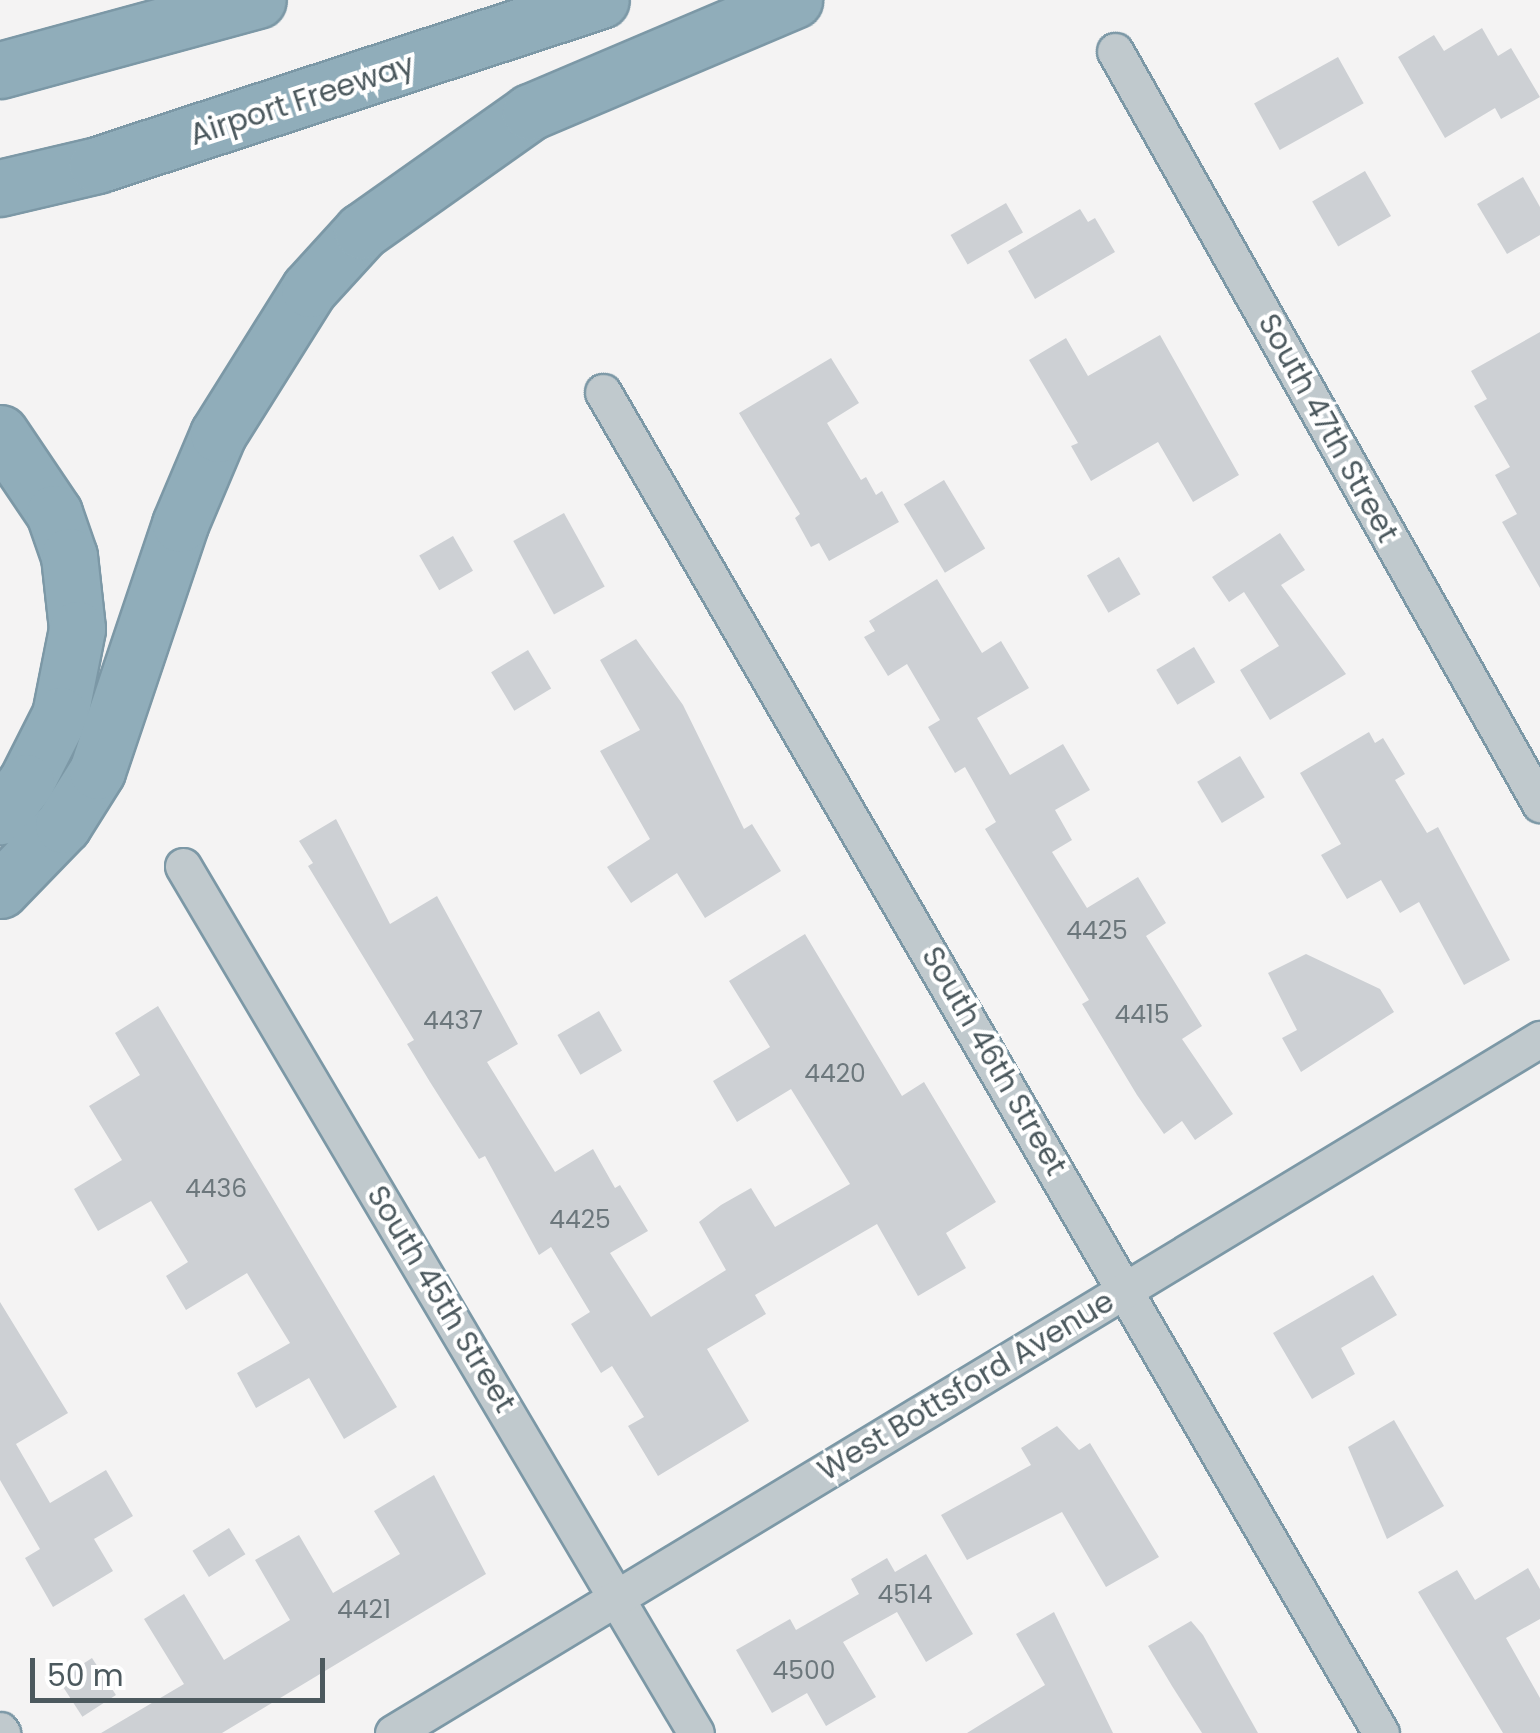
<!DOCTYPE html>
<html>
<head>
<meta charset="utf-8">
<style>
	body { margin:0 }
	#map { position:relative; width:1540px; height:1733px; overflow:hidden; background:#f4f3f3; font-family:Poppins,sans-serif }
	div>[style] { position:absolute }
	.building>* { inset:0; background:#cdd0d4; transform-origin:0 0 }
	.roads { filter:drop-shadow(2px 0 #7c98a6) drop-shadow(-2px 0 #7c98a6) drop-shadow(0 2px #7c98a6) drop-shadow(0 -2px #7c98a6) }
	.street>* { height:35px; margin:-17.5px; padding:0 17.5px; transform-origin:17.5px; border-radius:17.5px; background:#c0c9cd }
	.highway>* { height:55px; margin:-27.5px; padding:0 27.5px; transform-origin:27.5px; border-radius:27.5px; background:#90adba }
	span { translate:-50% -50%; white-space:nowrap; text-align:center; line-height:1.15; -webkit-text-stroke:8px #fff; paint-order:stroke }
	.number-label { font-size:25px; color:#6c777c }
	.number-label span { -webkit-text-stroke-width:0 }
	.street-label { font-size:30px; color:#4c595e }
	.scale { position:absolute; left:30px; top:1658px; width:295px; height:45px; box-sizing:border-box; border:5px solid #4c595e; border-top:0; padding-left:12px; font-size:30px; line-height:35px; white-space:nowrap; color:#4c595e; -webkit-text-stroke:8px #fff; paint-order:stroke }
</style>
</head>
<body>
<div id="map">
	<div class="building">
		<div style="clip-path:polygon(1482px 28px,1498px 56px,1511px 48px,1540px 97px,1501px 119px,1495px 108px,1445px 138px,1398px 57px,1434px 35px,1444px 51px)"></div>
		<div style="left:1338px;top:57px;width:53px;height:96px;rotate:61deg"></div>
		<div style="left:1365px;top:171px;width:52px;height:61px;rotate:60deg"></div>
		<div style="clip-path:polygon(1523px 177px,1540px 207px,1540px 235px,1507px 254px,1477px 204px)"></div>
		<div style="left:1006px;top:203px;width:34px;height:64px;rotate:60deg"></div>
		<div style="clip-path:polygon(1080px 209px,1088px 222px,1095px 218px,1115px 252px,1035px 299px,1008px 251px)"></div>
		<div style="clip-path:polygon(1540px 332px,1540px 588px,1502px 522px,1517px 514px,1495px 475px,1510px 467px,1474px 406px,1487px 399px,1471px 371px)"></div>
		<div style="clip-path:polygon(1160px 335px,1239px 475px,1193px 502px,1158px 442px,1091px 481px,1071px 446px,1078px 443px,1029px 360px,1066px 338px,1088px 376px)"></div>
		<div style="clip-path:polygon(831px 358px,859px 403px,827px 423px,861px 480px,866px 477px,876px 495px,882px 491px,899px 522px,829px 561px,819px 543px,811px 547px,795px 518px,800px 514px,739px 413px)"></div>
		<div style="left:944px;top:480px;width:80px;height:47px;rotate:59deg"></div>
		<div style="left:564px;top:513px;width:84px;height:58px;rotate:61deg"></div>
		<div style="clip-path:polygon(1280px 533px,1305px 570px,1281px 585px,1346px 674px,1270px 720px,1240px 670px,1279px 646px,1244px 592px,1229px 602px,1212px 577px)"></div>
		<div style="left:453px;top:536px;width:40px;height:39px;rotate:60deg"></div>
		<div style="left:1119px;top:557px;width:43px;height:37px;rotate:60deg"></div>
		<div style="clip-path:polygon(937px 579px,982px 653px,1001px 641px,1029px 688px,977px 718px,1010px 775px,1063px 744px,1090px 790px,1055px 810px,1072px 840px,1052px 852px,1087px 908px,1138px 877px,1166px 923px,1146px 936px,1202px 1026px,1182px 1039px,1233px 1114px,1195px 1140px,1182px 1121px,1164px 1134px,1137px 1095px,1082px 1004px,1089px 1000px,985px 829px,996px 822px,965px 767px,955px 773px,928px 727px,940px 720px,907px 664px,888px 676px,864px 637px,875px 631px,869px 621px)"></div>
		<div style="clip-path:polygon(636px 639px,683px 705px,744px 829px,752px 824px,781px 871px,705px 918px,677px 873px,631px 903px,607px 867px,650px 839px,600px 751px,640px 730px,600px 660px)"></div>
		<div style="left:1194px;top:647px;width:41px;height:44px;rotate:59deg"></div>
		<div style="left:528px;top:650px;width:45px;height:43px;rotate:59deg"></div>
		<div style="clip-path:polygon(1369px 732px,1375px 743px,1383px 738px,1405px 774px,1395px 780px,1427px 833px,1438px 827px,1510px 960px,1464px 985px,1419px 902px,1400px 913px,1381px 880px,1347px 899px,1321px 855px,1341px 844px,1300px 773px)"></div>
		<div style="left:1240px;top:756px;width:48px;height:50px;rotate:59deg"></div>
		<div style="clip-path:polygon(336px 819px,390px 924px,437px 896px,518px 1044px,487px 1062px,555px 1172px,593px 1149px,615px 1188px,620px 1185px,648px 1231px,610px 1253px,651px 1317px,726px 1270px,699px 1222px,721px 1205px,751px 1188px,775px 1227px,850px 1184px,791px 1089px,737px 1122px,713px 1081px,770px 1047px,729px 981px,805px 934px,902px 1096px,924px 1082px,996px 1202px,946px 1233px,966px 1268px,918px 1296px,877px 1224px,755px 1295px,766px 1314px,707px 1349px,749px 1421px,658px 1476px,628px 1426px,644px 1417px,612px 1366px,601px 1373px,571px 1324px,590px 1312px,551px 1247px,539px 1255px,485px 1156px,479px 1159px,430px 1082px,407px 1044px,414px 1040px,308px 866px,313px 863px,299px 841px)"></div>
		<div style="clip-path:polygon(1306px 954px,1380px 989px,1394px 1012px,1301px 1072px,1282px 1038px,1297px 1030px,1268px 973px)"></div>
		<div style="clip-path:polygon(158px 1006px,397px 1407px,344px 1439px,309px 1378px,256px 1408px,237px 1373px,290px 1343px,247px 1273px,186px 1310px,166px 1276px,188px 1262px,151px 1201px,98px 1231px,74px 1189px,122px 1160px,89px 1106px,140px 1075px,115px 1033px)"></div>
		<div style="left:599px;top:1011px;width:46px;height:48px;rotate:60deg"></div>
		<div style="clip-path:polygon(1373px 1275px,1397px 1315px,1341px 1348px,1355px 1374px,1312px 1399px,1273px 1333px)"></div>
		<div style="clip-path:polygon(0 1302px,68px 1413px,16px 1444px,50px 1503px,106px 1470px,133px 1516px,94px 1539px,113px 1571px,53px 1607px,25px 1558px,40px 1549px,0 1480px)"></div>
		<div style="clip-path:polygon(1394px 1420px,1444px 1506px,1387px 1539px,1348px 1447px)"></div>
		<div style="clip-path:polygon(1057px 1426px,1079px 1450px,1090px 1443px,1159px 1557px,1106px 1587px,1062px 1512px,967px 1560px,941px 1515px,1031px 1465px,1021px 1448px)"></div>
		<div style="clip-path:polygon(434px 1475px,486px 1574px,222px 1733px,101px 1733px,184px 1684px,144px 1619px,184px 1594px,224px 1660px,290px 1620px,255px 1560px,299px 1535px,333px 1593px,400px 1554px,374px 1511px)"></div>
		<div style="left:229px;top:1528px;width:31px;height:43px;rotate:58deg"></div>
		<div style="clip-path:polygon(926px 1554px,973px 1634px,926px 1662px,897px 1612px,843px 1642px,876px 1697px,826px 1726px,807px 1693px,772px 1713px,736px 1650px,790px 1619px,796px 1630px,859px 1594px,851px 1579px,887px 1558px,895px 1572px)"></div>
		<div style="clip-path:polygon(1528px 1568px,1540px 1589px,1540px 1619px,1506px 1638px,1540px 1698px,1540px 1733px,1503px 1733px,1418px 1592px,1457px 1570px,1475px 1600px)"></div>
		<div style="clip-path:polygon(1054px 1612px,1113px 1733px,967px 1733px,1045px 1685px,1016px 1634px)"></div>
		<div style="clip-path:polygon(1191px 1621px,1203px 1635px,1258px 1733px,1202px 1733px,1172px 1686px,1148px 1646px)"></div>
		<div style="left:92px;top:1658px;width:44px;height:40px;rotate:57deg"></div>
	</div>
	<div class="roads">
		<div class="street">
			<div style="left:1115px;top:51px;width:865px;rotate:60.56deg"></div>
			<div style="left:603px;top:392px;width:1550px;rotate:59.88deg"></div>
			<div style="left:183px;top:866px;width:1007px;rotate:59.39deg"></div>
			<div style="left:0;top:1730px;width:4px;rotate:56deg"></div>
			<div style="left:393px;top:1733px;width:1341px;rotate:-31.18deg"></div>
		</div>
		<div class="highway">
			<div style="left:0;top:70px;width:267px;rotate:-15.2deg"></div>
			<div style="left:0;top:188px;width:100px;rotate:-13.3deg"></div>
			<div style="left:97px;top:165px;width:530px;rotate:-18.13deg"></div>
			<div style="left:0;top:433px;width:97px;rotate:56deg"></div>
			<div style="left:54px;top:513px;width:46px;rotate:70.8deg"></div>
			<div style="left:69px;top:556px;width:73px;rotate:83.7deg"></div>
			<div style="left:77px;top:629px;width:88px;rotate:101.2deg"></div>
			<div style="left:60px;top:715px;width:75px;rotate:116.9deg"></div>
			<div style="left:26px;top:782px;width:43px;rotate:127.4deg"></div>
			<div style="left:0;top:890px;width:91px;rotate:-45.9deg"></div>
			<div style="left:63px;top:825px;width:64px;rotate:-57.8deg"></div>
			<div style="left:97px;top:771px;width:261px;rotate:-71.4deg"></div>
			<div style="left:180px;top:524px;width:98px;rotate:-67.1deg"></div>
			<div style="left:218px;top:434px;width:171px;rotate:-57.9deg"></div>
			<div style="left:309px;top:289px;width:79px;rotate:-47.6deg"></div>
			<div style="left:362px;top:231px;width:206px;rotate:-35.3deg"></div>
			<div style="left:530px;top:112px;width:287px;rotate:-23deg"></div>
		</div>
	</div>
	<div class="number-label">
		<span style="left:1097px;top:931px">4425</span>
		<span style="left:1142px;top:1015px">4415</span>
		<span style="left:453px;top:1021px">4437</span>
		<span style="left:835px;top:1074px">4420</span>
		<span style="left:216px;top:1189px">4436</span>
		<span style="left:580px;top:1220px">4425</span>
		<span style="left:905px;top:1595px">4514</span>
		<span style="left:364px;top:1610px">4421</span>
		<span style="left:804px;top:1671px">4500</span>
	</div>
	<div class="street-label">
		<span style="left:302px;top:100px;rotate:-18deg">Airport Freeway</span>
		<span style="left:1328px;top:428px;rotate:61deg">South 47th Street</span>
		<span style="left:994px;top:1061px;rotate:60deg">South 46th Street</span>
		<span style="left:441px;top:1299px;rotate:59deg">South 45th Street</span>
		<span style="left:966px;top:1386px;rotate:-31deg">West Bottsford Avenue</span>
	</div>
	<div class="scale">50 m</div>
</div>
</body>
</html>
